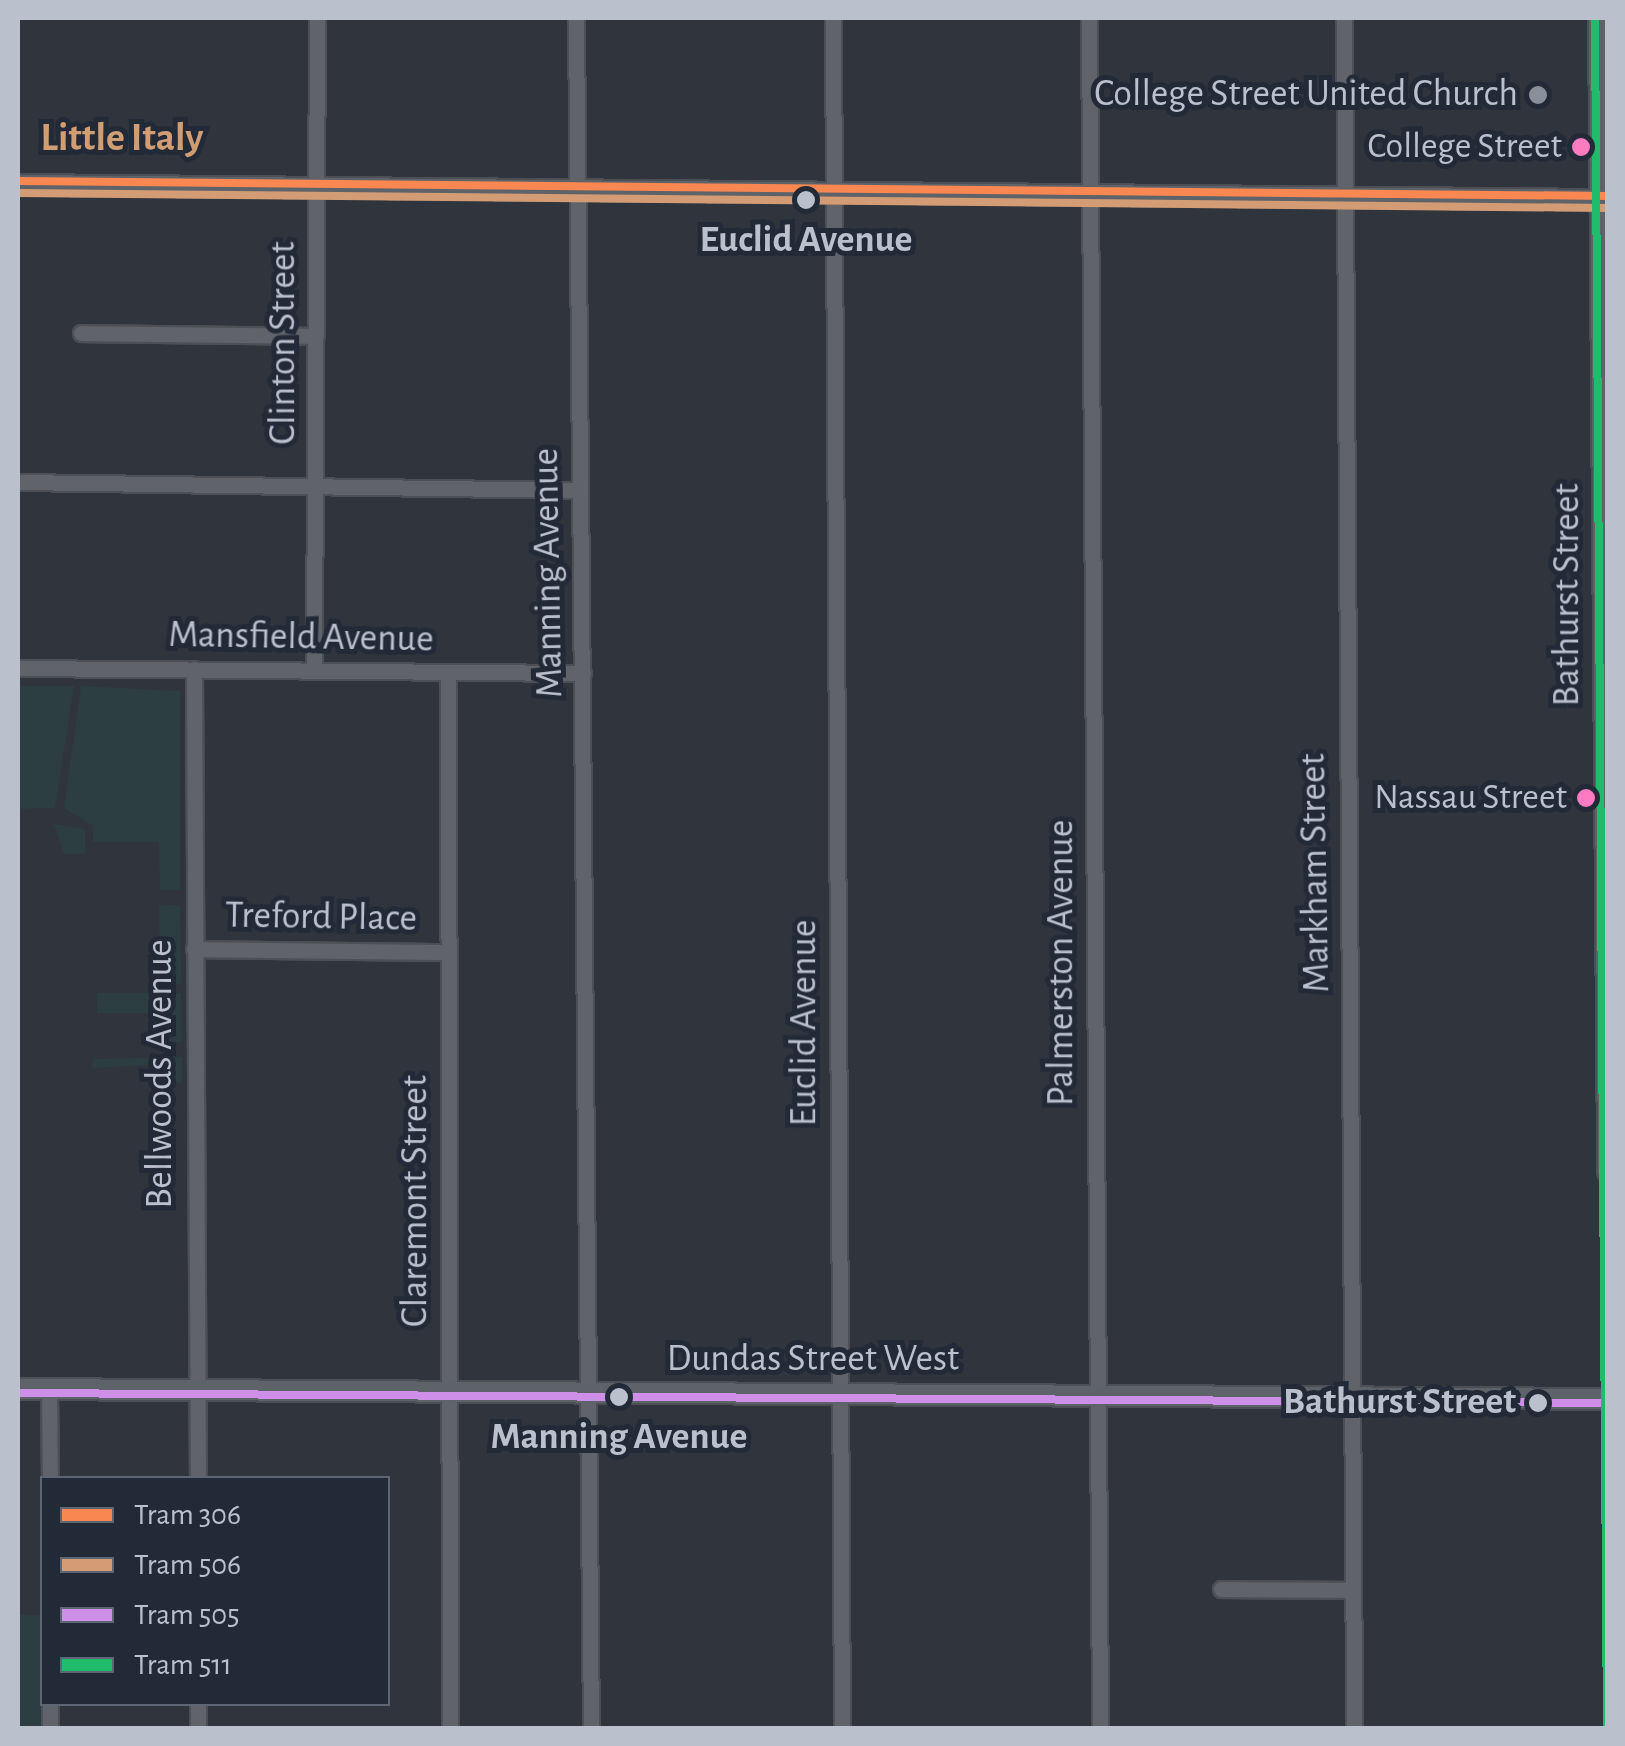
<!DOCTYPE html>
<html>
<head>
<meta charset="utf-8">
<style>
	body { margin:0 }
	#map { position:relative; width:1625px; height:1746px; overflow:hidden; background:#30343c; font-family:"Alegreya Sans",sans-serif }
	div>[style] { position:absolute }
	.green>* { inset:0; background:#2d3e42; transform-origin:0 0 }
	.roads { filter:drop-shadow(2px 0 #4c4f55) drop-shadow(-2px 0 #4c4f55) drop-shadow(0 2px #4c4f55) drop-shadow(0 -2px #4c4f55) }
	.street>* { height:15px; margin:-7.5px; padding:0 7.5px; transform-origin:7.5px; border-radius:7.5px; background:#60636a }
	.secondary>* { height:20px; margin:-10px; padding:0 10px; transform-origin:10px; border-radius:10px; background:#5e6269 }
	.tram-1>* { height:8px; margin:-4px; padding:0 4px; transform-origin:4px; border-radius:4px; background:#f88751 }
	.tram-2>* { height:8px; margin:-4px; padding:0 4px; transform-origin:4px; border-radius:4px; background:#d39c74 }
	.tram-3>* { height:8px; margin:-4px; padding:0 4px; transform-origin:4px; border-radius:4px; background:#ce8fe9 }
	.tram-4>* { height:8px; margin:-4px; padding:0 4px; transform-origin:4px; border-radius:4px; background:#20bc6c }
	.dots>* { width:28px; height:28px; translate:-50% -50%; box-sizing:border-box; border:5px solid #222a38; border-radius:50% }
	span { translate:-50% -50%; white-space:nowrap; text-align:center; line-height:1.15; -webkit-text-stroke:10px #222a38; paint-order:stroke }
	.bus-label { font-size:36px; color:#bbc1cc }
	.right { translate:-100% -50%; text-align:right }
	.poi-label { font-size:38px; color:#bbc1cc }
	.stop-label { font-size:38px; color:#bbc1cc; font-weight:700 }
	.street-label { font-size:38px; color:#bbc1cc }
	.neighbourhood-label { font-size:40px; color:#d09e72; font-weight:700 }
	.frame { position:absolute; inset:0; border:20px solid #bbc1cc; pointer-events:none }
	.legend { position:absolute; left:40px; top:1476px; width:350px; height:230px; box-sizing:border-box; background:#222a38; border:2px solid #5f6673; margin:0; padding:12px 18px; list-style:none; font-size:30px; color:#bbc1cc }
	.legend li { display:flex; align-items:center; gap:20px; height:50px }
	.legend b { width:50px; border:2px solid #5f6673 }
</style>
</head>
<body>
<div id="map">
	<div class="green">
		<div style="clip-path:polygon(18px 686px,74px 686px,55px 808px,18px 809px)"></div>
		<div style="clip-path:polygon(81px 686px,180px 691px,180px 890px,160px 890px,159px 842px,93px 842px,93px 826px,64px 808px)"></div>
		<div style="clip-path:polygon(54px 824px,85px 829px,85px 854px,64px 854px)"></div>
		<div style="left:180px;top:905px;width:79px;height:21px;rotate:89deg"></div>
		<div style="clip-path:polygon(97px 993px,181px 993px,182px 1042px,170px 1042px,168px 1013px,97px 1013px)"></div>
		<div style="clip-path:polygon(182px 1057px,182px 1084px,169px 1080px,169px 1064px,92px 1068px,93px 1059px)"></div>
		<div style="left:18px;top:1615px;width:24px;height:113px"></div>
	</div>
	<div class="roads">
		<div class="street">
			<div style="left:576px;top:18px;width:1710px;rotate:89.5deg"></div>
			<div style="left:833px;top:18px;width:1710px;rotate:89.7deg"></div>
			<div style="left:1089px;top:18px;width:1710px;rotate:89.63deg"></div>
			<div style="left:1344px;top:18px;width:1710px;rotate:89.66deg"></div>
			<div style="left:81px;top:333px;width:235px;rotate:0.7deg"></div>
			<div style="left:18px;top:482px;width:562px;rotate:0.82deg"></div>
			<div style="left:18px;top:668px;width:565px;rotate:0.51deg"></div>
			<div style="left:194px;top:669px;width:809px;rotate:89.72deg"></div>
			<div style="left:314px;top:670px;width:652px;rotate:-89.74deg"></div>
			<div style="left:448px;top:673px;width:1055px;rotate:89.89deg"></div>
			<div style="left:194px;top:949px;width:254px;rotate:0.7deg"></div>
			<div style="left:49px;top:1389px;width:89px;rotate:89.4deg"></div>
			<div style="left:1221px;top:1589px;width:131px;rotate:0.4deg"></div>
			<div style="left:198px;top:1704px;width:24px;rotate:90deg"></div>
			<div style="left:50px;top:1728px;width:24px;rotate:-90deg"></div>
		</div>
		<div class="secondary">
			<div style="left:1599px;top:18px;width:1154px;rotate:89.55deg"></div>
			<div style="left:18px;top:185px;width:1590px;rotate:0.54deg"></div>
			<div style="left:18px;top:1389px;width:1590px;rotate:0.36deg"></div>
		</div>
	</div>
	<div class="tram-1">
		<div style="left:18px;top:181px;width:1590px;rotate:0.54deg"></div>
	</div>
	<div class="tram-2">
		<div style="left:18px;top:193px;width:1590px;rotate:0.54deg"></div>
	</div>
	<div class="tram-3">
		<div style="left:18px;top:1393px;width:1590px;rotate:0.36deg"></div>
	</div>
	<div class="tram-4">
		<div style="left:1595px;top:18px;width:1710px;rotate:89.6deg"></div>
	</div>
	<div class="dots">
		<div style="left:1538px;top:95px;background:#8a909a"></div>
		<div style="left:1581px;top:147px;background:#fe7ac1"></div>
		<div style="left:806px;top:200px;background:#bbc1cc"></div>
		<div style="left:1586px;top:798px;background:#fe7ac1"></div>
		<div style="left:619px;top:1397px;background:#bbc1cc"></div>
		<div style="left:1538px;top:1403px;background:#bbc1cc"></div>
	</div>
	<div class="bus-label">
		<span class="right" style="left:1562px;top:147px">College Street</span>
		<span class="right" style="left:1567px;top:798px">Nassau Street</span>
	</div>
	<div class="poi-label">
		<span class="right" style="left:1518px;top:95px">College Street United Church</span>
	</div>
	<div class="stop-label">
		<span style="left:806px;top:241px">Euclid Avenue</span>
		<span class="right" style="left:1516px;top:1403px">Bathurst Street</span>
		<span style="left:619px;top:1438px">Manning Avenue</span>
	</div>
	<div class="street-label">
		<span style="left:284px;top:343px;rotate:-90deg">Clinton Street</span>
		<span style="left:549px;top:573px;rotate:-91deg">Manning Avenue</span>
		<span style="left:1568px;top:595px;rotate:-90deg">Bathurst Street</span>
		<span style="left:301px;top:638px;rotate:1deg">Mansfield Avenue</span>
		<span style="left:1316px;top:873px;rotate:-91deg">Markham Street</span>
		<span style="left:321px;top:918px;rotate:1deg">Treford Place</span>
		<span style="left:1062px;top:963px;rotate:-90deg">Palmerston Avenue</span>
		<span style="left:805px;top:1023px;rotate:-90deg">Euclid Avenue</span>
		<span style="left:161px;top:1074px;rotate:-90deg">Bellwoods Avenue</span>
		<span style="left:416px;top:1201px;rotate:-90deg">Claremont Street</span>
		<span style="left:813px;top:1360px">Dundas Street West</span>
	</div>
	<div class="neighbourhood-label">
		<span style="left:122px;top:138px">Little Italy</span>
	</div>
	<div class="frame"></div>
	<ul class="legend">
	<li><b style="height:12px;background:#f88751"></b>Tram 306</li>
	<li><b style="height:12px;background:#d39c74"></b>Tram 506</li>
	<li><b style="height:12px;background:#ce8fe9"></b>Tram 505</li>
	<li><b style="height:12px;background:#20bc6c"></b>Tram 511</li>
	</ul>
</div>
</body>
</html>
